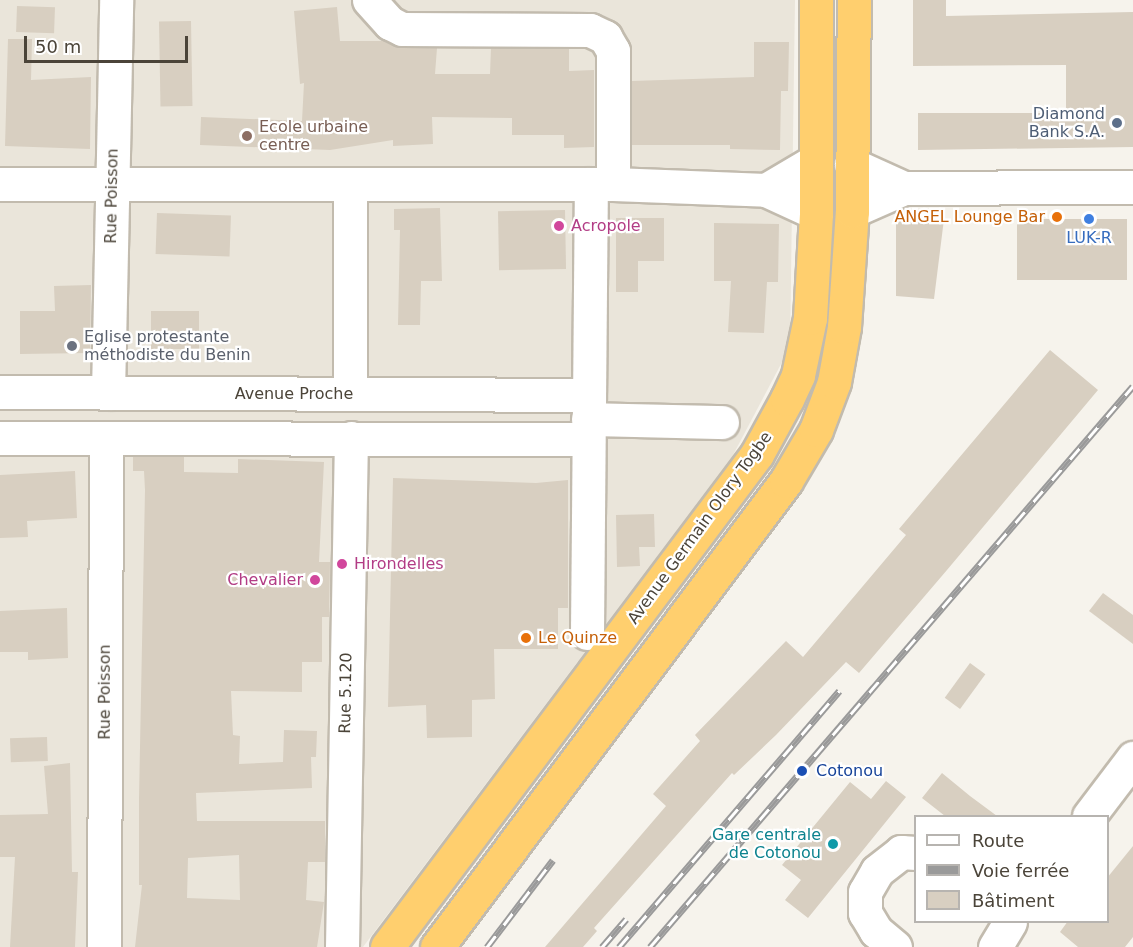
<!DOCTYPE html>
<html>
<head>
<meta charset="utf-8">
<style>
	body { margin:0 }
	#map { position:relative; width:1133px; height:947px; overflow:hidden; background:#f6f3ec; font-family:"DejaVu Sans",sans-serif }
	div>[style] { position:absolute }
	.residential>* { inset:0; background:#eae5da }
	.building>* { inset:0; background:#d8cfc1; transform-origin:0 0 }
	.roads { filter:drop-shadow(2px 0 #c2bbae) drop-shadow(-2px 0 #c2bbae) drop-shadow(0 2px #c2bbae) drop-shadow(0 -2px #c2bbae) }
	.minor>* { height:33px; margin:-16.5px; padding:0 16.5px; transform-origin:16.5px; border-radius:16.5px; background:#fff }
	.highway>* { height:33px; margin:-16.5px; padding:0 16.5px; transform-origin:16.5px; border-radius:16.5px; background:#ffcf6e }
	.rail>* { height:7px; margin-top:-3.5px; transform-origin:0; background:repeating-linear-gradient(90deg,#fff 0 14px,#9a9a9a 0 28px); box-sizing:border-box; border-block:2px solid #9a9a9a }
	.dots>* { width:16px; height:16px; translate:-50% -50%; box-sizing:border-box; border:3px solid #fff; border-radius:50% }
	span { translate:-50% -50%; white-space:nowrap; text-align:center; line-height:1.15; -webkit-text-stroke:4.5px #fff; paint-order:stroke }
	.service-label { font-size:16px; color:#4e5e75 }
	.right { translate:-100% -50%; text-align:right }
	.education-label { font-size:16px; color:#785e54 }
	.left { translate:0 -50%; text-align:left }
	.street-label { font-size:16px; color:#4b4439 }
	.food-label { font-size:16px; color:#c56008 }
	.hotel-label { font-size:16px; color:#b23c85 }
	.shop-label { font-size:16px; color:#366cbe }
	.worship-label { font-size:16px; color:#5b616d }
	.transit-label { font-size:16px; color:#164399 }
	.culture-label { font-size:16px; color:#0d838f }
	.legend { position:absolute; left:914px; top:815px; width:195px; height:108px; box-sizing:border-box; background:#fff; border:2px solid #b7b4b0; margin:0; padding:8px 10px; list-style:none; font-size:18px; color:#4b4439 }
	.legend li { display:flex; align-items:center; gap:12px; height:30px }
	.legend b { width:30px; border:2px solid #b7b4b0 }
	.scale { position:absolute; left:24px; top:36px; width:164px; height:27px; box-sizing:border-box; border:3px solid #4b4439; border-top:0; padding-left:8px; font-size:18px; line-height:21px; white-space:nowrap; color:#4b4439; -webkit-text-stroke:4px #fff; paint-order:stroke }
</style>
</head>
<body>
<div id="map">
	<div class="residential">
		<div style="clip-path:polygon(0 0,795px 0,790px 347px,733px 455px,363px 947px,0 947px)"></div>
	</div>
	<div class="building">
		<div style="clip-path:polygon(913px 0,946px 0,946px 16px,1133px 12px,1133px 147px,918px 150px,918px 113px,1066px 113px,1066px 65px,913px 66px)"></div>
		<div style="left:17px;top:6px;width:38px;height:26px;rotate:2deg"></div>
		<div style="clip-path:polygon(337px 7px,340px 41px,384px 41px,401px 48px,437px 48px,435px 74px,490px 74px,491px 48px,569px 49px,569px 71px,594px 70px,594px 147px,564px 148px,564px 135px,512px 135px,512px 118px,432px 117px,433px 144px,393px 146px,393px 140px,330px 150px,200px 145px,201px 117px,302px 121px,304px 83px,300px 84px,294px 11px)"></div>
		<div style="left:191px;top:21px;width:85px;height:32px;rotate:89deg"></div>
		<div style="clip-path:polygon(8px 39px,32px 39px,31px 80px,91px 77px,90px 149px,5px 146px)"></div>
		<div style="clip-path:polygon(754px 42px,789px 42px,788px 91px,781px 91px,780px 150px,730px 149px,730px 145px,632px 145px,632px 81px,754px 77px)"></div>
		<div style="clip-path:polygon(440px 208px,442px 281px,421px 281px,420px 325px,398px 325px,400px 230px,394px 230px,394px 209px)"></div>
		<div style="left:565px;top:210px;width:59px;height:67px;rotate:89deg"></div>
		<div style="left:157px;top:213px;width:74px;height:41px;rotate:2deg"></div>
		<div style="clip-path:polygon(616px 218px,664px 218px,664px 261px,638px 261px,638px 292px,616px 292px)"></div>
		<div style="clip-path:polygon(896px 218px,944px 219px,934px 299px,896px 296px)"></div>
		<div style="left:1127px;top:219px;width:61px;height:110px;rotate:90deg"></div>
		<div style="clip-path:polygon(714px 223px,779px 224px,778px 282px,767px 282px,764px 333px,728px 332px,731px 281px,714px 281px)"></div>
		<div style="clip-path:polygon(91px 285px,90px 353px,20px 354px,20px 311px,55px 311px,54px 286px)"></div>
		<div style="left:151px;top:311px;width:48px;height:38px"></div>
		<div style="clip-path:polygon(1050px 350px,1098px 390px,947px 570px,859px 673px,846px 662px,776px 735px,734px 775px,732px 773px,594px 928px,597px 931px,583px 947px,545px 947px,666px 806px,653px 794px,700px 741px,695px 735px,786px 641px,803px 657px,906px 535px,899px 529px)"></div>
		<div style="clip-path:polygon(evenodd,133px 457px,184px 457px,184px 472px,238px 473px,238px 459px,324px 462px,319px 562px,330px 562px,329px 617px,322px 617px,322px 662px,302px 662px,302px 692px,231px 691px,233px 735px,240px 736px,239px 764px,283px 762px,284px 730px,317px 731px,316px 757px,311px 757px,312px 788px,196px 793px,197px 821px,325px 821px,325px 862px,308px 862px,306px 900px,324px 902px,317px 947px,135px 947px,142px 885px,139px 885px,139px 799px,145px 490px,144px 471px,133px 471px,133px 457px,239px 855px,240px 900px,187px 898px,188px 858px,239px 855px)"></div>
		<div style="clip-path:polygon(75px 471px,77px 518px,27px 521px,28px 537px,0 538px,0 475px)"></div>
		<div style="clip-path:polygon(393px 478px,536px 483px,568px 480px,568px 608px,558px 608px,558px 649px,494px 649px,495px 699px,472px 700px,472px 737px,427px 738px,426px 705px,388px 707px)"></div>
		<div style="clip-path:polygon(654px 514px,655px 547px,639px 547px,640px 566px,617px 567px,616px 515px)"></div>
		<div style="clip-path:polygon(1103px 593px,1133px 615px,1133px 644px,1089px 611px)"></div>
		<div style="clip-path:polygon(67px 608px,68px 658px,28px 660px,28px 652px,0 652px,0 611px)"></div>
		<div style="left:970px;top:663px;width:19px;height:43px;rotate:36deg"></div>
		<div style="left:47px;top:737px;width:24px;height:37px;rotate:88deg"></div>
		<div style="clip-path:polygon(70px 763px,72px 872px,78px 872px,75px 947px,10px 947px,15px 857px,0 857px,0 815px,48px 814px,44px 766px)"></div>
		<div style="clip-path:polygon(942px 773px,970px 796px,997px 816px,945px 816px,922px 798px)"></div>
		<div style="clip-path:polygon(886px 781px,906px 797px,808px 918px,785px 900px,801px 880px,782px 865px,850px 782px,871px 799px)"></div>
		<div style="clip-path:polygon(1133px 846px,1133px 937px,1125px 947px,1078px 947px,1060px 932px,1068px 921px,1107px 921px,1107px 878px)"></div>
	</div>
	<div class="roads">
		<div class="minor">
			<div style="left:369px;top:0;width:31px;rotate:48deg"></div>
			<div style="left:390px;top:23px;width:13px;rotate:27deg"></div>
			<div style="left:402px;top:29px;width:188px;rotate:0.3deg"></div>
			<div style="left:590px;top:30px;width:17px;rotate:25deg"></div>
			<div style="left:605px;top:37px;width:16px;rotate:60deg"></div>
			<div style="left:613px;top:51px;width:133px;rotate:90deg"></div>
			<div style="left:851px;top:164px;width:58px;rotate:24.4deg"></div>
			<div style="left:0;top:184px;width:613px"></div>
			<div style="left:613px;top:184px;width:153px;rotate:2.2deg"></div>
			<div style="left:766px;top:190px;width:55px;rotate:24.7deg"></div>
			<div style="left:350px;top:184px;width:210px;rotate:90deg"></div>
			<div style="left:766px;top:190px;width:57px;rotate:-30.6deg"></div>
			<div style="left:852px;top:211px;width:57px;rotate:-23.9deg"></div>
			<div style="left:904px;top:188px;width:229px;rotate:-0.3deg"></div>
			<div style="left:0;top:392px;width:589px;rotate:0.29deg"></div>
			<div style="left:108px;top:393px;width:393px;rotate:-88.8deg"></div>
			<div style="left:588px;top:419px;width:134px;rotate:1.3deg"></div>
			<div style="left:0;top:438px;width:588px;rotate:0.1deg"></div>
			<div style="left:587px;top:633px;width:449px;rotate:-89.5deg"></div>
			<div style="left:1089px;top:816px;width:73px;rotate:-52.8deg"></div>
			<div style="left:104px;top:947px;width:509px;rotate:-89.77deg"></div>
			<div style="left:342px;top:947px;width:509px;rotate:-88.99deg"></div>
			<div style="left:895px;top:947px;width:25px;rotate:-140deg"></div>
			<div style="left:876px;top:931px;width:21px;rotate:-121deg"></div>
			<div style="left:865px;top:913px;width:21px;rotate:-90deg"></div>
			<div style="left:865px;top:892px;width:24px;rotate:-60deg"></div>
			<div style="left:877px;top:871px;width:31px;rotate:-38deg"></div>
			<div style="left:901px;top:852px;width:15px;rotate:4deg"></div>
			<div style="left:995px;top:947px;width:29px;rotate:-59deg"></div>
		</div>
		<div class="highway">
			<div style="left:387px;top:947px;width:616px;rotate:-53.11deg"></div>
			<div style="left:757px;top:454px;width:63px;rotate:-61.4deg"></div>
			<div style="left:787px;top:399px;width:26px;rotate:-65deg"></div>
			<div style="left:798px;top:375px;width:58px;rotate:-78.1deg"></div>
			<div style="left:810px;top:318px;width:105px;rotate:-86.7deg"></div>
			<div style="left:816px;top:213px;width:213px;rotate:-90deg"></div>
			<div style="left:437px;top:947px;width:582px;rotate:-53.17deg"></div>
			<div style="left:786px;top:481px;width:59px;rotate:-59.5deg"></div>
			<div style="left:816px;top:430px;width:51px;rotate:-69.4deg"></div>
			<div style="left:834px;top:382px;width:56px;rotate:-79.7deg"></div>
			<div style="left:844px;top:327px;width:116px;rotate:-86.1deg"></div>
			<div style="left:852px;top:211px;width:211px;rotate:-89.5deg"></div>
		</div>
	</div>
	<div class="rail">
		<div style="left:487px;top:947px;width:109px;rotate:-52.8deg"></div>
		<div style="left:602px;top:947px;width:37px;rotate:-49deg"></div>
		<div style="left:619px;top:947px;width:338px;rotate:-49.3deg"></div>
		<div style="left:650px;top:947px;width:740px;rotate:-49.27deg"></div>
	</div>
	<div class="dots">
		<div style="left:1117px;top:123px;background:#5c6f8a"></div>
		<div style="left:247px;top:136px;background:#8d6e63"></div>
		<div style="left:1057px;top:217px;background:#e8710a"></div>
		<div style="left:1089px;top:219px;background:#3f7fe0"></div>
		<div style="left:559px;top:226px;background:#d1479c"></div>
		<div style="left:72px;top:346px;background:#6b7280"></div>
		<div style="left:342px;top:564px;background:#d1479c"></div>
		<div style="left:315px;top:580px;background:#d1479c"></div>
		<div style="left:526px;top:638px;background:#e8710a"></div>
		<div style="left:802px;top:771px;background:#1a4fb4"></div>
		<div style="left:833px;top:844px;background:#0f9aa8"></div>
	</div>
	<div class="service-label">
		<span class="right" style="left:1105px;top:123px">Diamond<br>Bank S.A.</span>
	</div>
	<div class="education-label">
		<span class="left" style="left:259px;top:136px">Ecole urbaine<br>centre</span>
	</div>
	<div class="street-label">
		<span style="left:112px;top:196px;rotate:-89deg">Rue Poisson</span>
		<span style="left:294px;top:394px">Avenue Proche</span>
		<span style="left:700px;top:528px;rotate:-54deg">Avenue Germain Olory Togbe</span>
		<span style="left:105px;top:692px;rotate:-90deg">Rue Poisson</span>
		<span style="left:346px;top:693px;rotate:-89deg">Rue 5.120</span>
	</div>
	<div class="food-label">
		<span class="right" style="left:1045px;top:217px">ANGEL Lounge Bar</span>
		<span class="left" style="left:538px;top:638px">Le Quinze</span>
	</div>
	<div class="hotel-label">
		<span class="left" style="left:571px;top:226px">Acropole</span>
		<span class="left" style="left:354px;top:564px">Hirondelles</span>
		<span class="right" style="left:303px;top:580px">Chevalier</span>
	</div>
	<div class="shop-label">
		<span style="left:1089px;top:238px">LUK-R</span>
	</div>
	<div class="worship-label">
		<span class="left" style="left:84px;top:346px">Eglise protestante<br>méthodiste du Benin</span>
	</div>
	<div class="transit-label">
		<span class="left" style="left:816px;top:771px">Cotonou</span>
	</div>
	<div class="culture-label">
		<span class="right" style="left:821px;top:844px">Gare centrale<br>de Cotonou</span>
	</div>
	<ul class="legend">
	<li><b style="height:8px;background:#fff"></b>Route</li>
	<li><b style="height:8px;background:#9a9a9a"></b>Voie ferrée</li>
	<li><b style="height:16px;background:#d8cfc1"></b>Bâtiment</li>
	</ul>
	<div class="scale">50 m</div>
</div>
</body>
</html>
